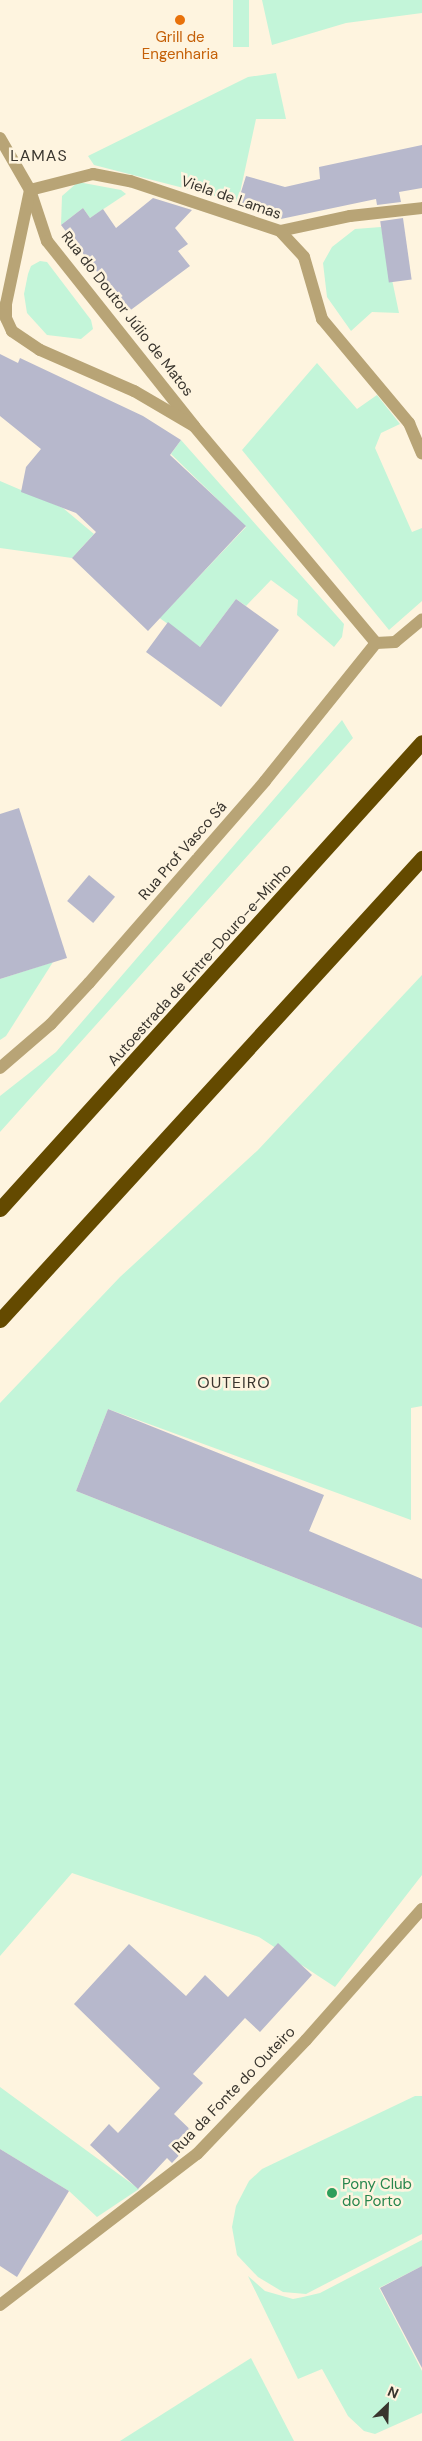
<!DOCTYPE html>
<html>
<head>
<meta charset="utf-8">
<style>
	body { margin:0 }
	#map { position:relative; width:422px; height:2441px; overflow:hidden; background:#fef4df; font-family:"DM Sans",sans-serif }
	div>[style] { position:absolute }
	.green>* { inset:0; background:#c3f5d9; transform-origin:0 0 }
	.building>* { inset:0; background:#b7b8cc; transform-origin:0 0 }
	.street>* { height:12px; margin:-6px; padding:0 6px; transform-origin:6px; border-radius:6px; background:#b8a476 }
	.highway>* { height:15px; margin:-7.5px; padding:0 7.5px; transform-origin:7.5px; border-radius:7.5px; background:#644a00 }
	.dots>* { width:14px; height:14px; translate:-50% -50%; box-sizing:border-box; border:2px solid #fef4df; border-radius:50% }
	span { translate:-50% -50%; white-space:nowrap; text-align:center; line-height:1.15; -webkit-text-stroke:5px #fef4df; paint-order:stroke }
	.food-label { font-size:15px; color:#c56008 }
	.street-label { font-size:15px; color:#39352e }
	.leisure-label { font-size:15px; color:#27864d }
	.left { translate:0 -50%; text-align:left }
	.neighbourhood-label { font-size:16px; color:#39352e; letter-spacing:1px }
	.north { position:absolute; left:362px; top:2381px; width:50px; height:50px; -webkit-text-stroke:4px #fef4df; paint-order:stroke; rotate:24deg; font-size:14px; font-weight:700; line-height:20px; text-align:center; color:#39352e }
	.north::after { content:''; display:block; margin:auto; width:18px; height:22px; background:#39352e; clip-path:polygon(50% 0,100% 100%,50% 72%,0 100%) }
</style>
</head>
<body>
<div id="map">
	<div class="green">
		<div style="left:233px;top:0;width:16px;height:47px"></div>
		<div style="clip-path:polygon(262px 0,422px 0,422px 13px,346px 23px,272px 45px)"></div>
		<div style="clip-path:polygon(276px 73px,286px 119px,256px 119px,238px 202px,94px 165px,88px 156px,248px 77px)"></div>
		<div style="clip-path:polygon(78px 182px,121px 190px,126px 194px,90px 218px,83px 208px,61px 225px,62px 196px)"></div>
		<div style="clip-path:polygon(381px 227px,399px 313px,372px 312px,351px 331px,327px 297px,323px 263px,332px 247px,355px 229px)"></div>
		<div style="clip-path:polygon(40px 261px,47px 262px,91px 320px,93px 329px,81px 339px,47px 335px,27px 313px,24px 294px,28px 274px,31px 266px)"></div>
		<div style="clip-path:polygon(317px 363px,357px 409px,377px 395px,400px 424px,381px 433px,375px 448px,412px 532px,422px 528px,422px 601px,389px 630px,242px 450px)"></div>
		<div style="clip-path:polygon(181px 440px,344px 624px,342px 637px,334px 647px,297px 615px,298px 600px,271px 580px,246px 606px,236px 599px,200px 647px,154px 614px,171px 606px,246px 527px,171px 454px)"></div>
		<div style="clip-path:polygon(0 481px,63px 508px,94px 534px,72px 558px,0 548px)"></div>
		<div style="clip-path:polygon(342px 720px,353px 738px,0 1132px,0 1096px,56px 1052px)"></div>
		<div style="clip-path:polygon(53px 962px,6px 1036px,0 1040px,0 979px)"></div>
		<div style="clip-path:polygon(422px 975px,422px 1406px,411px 1408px,411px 1520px,108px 1409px,76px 1491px,422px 1628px,422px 1875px,335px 1987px,259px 1937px,72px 1873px,0 1956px,0 1403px,120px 1277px,258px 1150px)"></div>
		<div style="clip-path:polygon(0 2087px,139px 2189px,97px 2217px,69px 2191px,0 2149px)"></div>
		<div style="clip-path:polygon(415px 2096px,422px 2096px,422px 2234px,306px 2294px,283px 2292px,258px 2277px,237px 2255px,232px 2227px,236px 2206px,249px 2181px,262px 2169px)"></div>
		<div style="clip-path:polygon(422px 2240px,422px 2266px,379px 2288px,422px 2371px,422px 2413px,375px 2434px,364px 2431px,348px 2416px,322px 2369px,298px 2379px,248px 2276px,265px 2291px,293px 2299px,303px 2297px,320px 2293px)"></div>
		<div style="clip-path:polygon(251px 2358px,294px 2441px,120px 2441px)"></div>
	</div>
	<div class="building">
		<div style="clip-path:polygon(422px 145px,422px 188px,399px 192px,401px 202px,377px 205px,376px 199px,276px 220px,237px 205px,246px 176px,285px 187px,320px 179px,319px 167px)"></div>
		<div style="clip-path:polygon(153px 198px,192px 210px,175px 228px,188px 244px,178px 251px,190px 266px,128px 312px,61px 225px,83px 208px,90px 218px,103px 209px,116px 228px)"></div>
		<div style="left:403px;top:218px;width:62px;height:23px;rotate:82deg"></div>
		<div style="clip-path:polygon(0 354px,18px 363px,20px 358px,143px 416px,181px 440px,170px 455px,246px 526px,148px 631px,72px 558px,96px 532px,76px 513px,21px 492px,26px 467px,41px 449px,0 416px)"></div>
		<div style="clip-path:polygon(236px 599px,279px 630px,221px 707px,146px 652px,168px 622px,200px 647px)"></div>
		<div style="clip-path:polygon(19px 808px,67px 958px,0 979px,0 814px)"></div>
		<div style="left:89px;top:875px;width:34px;height:34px;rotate:40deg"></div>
		<div style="clip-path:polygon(108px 1409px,324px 1495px,309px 1531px,422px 1579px,422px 1628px,76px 1491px)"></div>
		<div style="clip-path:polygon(278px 1943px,312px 1975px,260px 2032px,245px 2018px,193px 2074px,203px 2083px,174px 2114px,197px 2136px,172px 2163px,167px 2158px,138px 2189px,90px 2145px,109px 2124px,118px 2133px,160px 2088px,74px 2004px,129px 1944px,186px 1996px,205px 1975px,228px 1997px)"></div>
		<div style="clip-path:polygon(0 2149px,69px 2191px,17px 2277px,0 2266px)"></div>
		<div style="clip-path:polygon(422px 2266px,422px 2368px,380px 2288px)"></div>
	</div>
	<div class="street">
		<div style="left:0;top:138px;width:60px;rotate:60deg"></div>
		<div style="left:30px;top:190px;width:54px;rotate:71.6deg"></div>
		<div style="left:47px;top:241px;width:236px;rotate:51.5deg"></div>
		<div style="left:194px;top:426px;width:283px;rotate:50deg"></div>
		<div style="left:280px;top:231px;width:72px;rotate:-12.1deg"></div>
		<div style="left:350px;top:216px;width:72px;rotate:-6.3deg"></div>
		<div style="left:194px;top:426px;width:69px;rotate:-149.7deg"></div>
		<div style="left:134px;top:391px;width:103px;rotate:-156.4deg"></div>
		<div style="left:40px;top:350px;width:34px;rotate:-146deg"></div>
		<div style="left:12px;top:331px;width:14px;rotate:-115deg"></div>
		<div style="left:6px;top:318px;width:14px;rotate:-90deg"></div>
		<div style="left:6px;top:304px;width:116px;rotate:-78.1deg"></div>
		<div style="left:30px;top:190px;width:65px;rotate:-14.3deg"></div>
		<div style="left:93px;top:174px;width:38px;rotate:11deg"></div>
		<div style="left:130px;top:181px;width:158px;rotate:18.4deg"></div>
		<div style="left:280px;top:231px;width:35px;rotate:47deg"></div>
		<div style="left:304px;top:257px;width:65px;rotate:73.8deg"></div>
		<div style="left:322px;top:319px;width:136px;rotate:50.1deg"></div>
		<div style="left:409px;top:423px;width:33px;rotate:67deg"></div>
		<div style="left:376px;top:643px;width:19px;rotate:-3deg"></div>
		<div style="left:395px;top:642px;width:35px;rotate:-40deg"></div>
		<div style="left:0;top:1068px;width:67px;rotate:-40.8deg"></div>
		<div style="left:51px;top:1024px;width:56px;rotate:-47.2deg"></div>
		<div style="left:89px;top:983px;width:268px;rotate:-48.9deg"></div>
		<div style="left:265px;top:781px;width:177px;rotate:-51.2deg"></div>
		<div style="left:0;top:2305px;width:248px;rotate:-37.5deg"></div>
		<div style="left:197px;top:2154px;width:158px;rotate:-46.3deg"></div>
		<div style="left:306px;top:2040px;width:175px;rotate:-48.5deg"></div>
	</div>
	<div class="highway">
		<div style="left:0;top:1209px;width:629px;rotate:-47.9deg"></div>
		<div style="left:0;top:1320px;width:626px;rotate:-47.59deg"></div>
	</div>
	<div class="dots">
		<div style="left:180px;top:20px;background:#e8710a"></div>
		<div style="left:332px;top:2193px;background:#2e9e5b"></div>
	</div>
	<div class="food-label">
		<span style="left:180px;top:46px">Grill de<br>Engenharia</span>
	</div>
	<div class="street-label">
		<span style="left:231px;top:198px;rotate:19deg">Viela de Lamas</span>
		<span style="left:127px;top:314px;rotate:52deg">Rua do Doutor Júlio de Matos</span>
		<span style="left:183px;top:851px;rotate:-49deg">Rua Prof Vasco Sá</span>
		<span style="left:200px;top:965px;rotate:-48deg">Autoestrada de Entre-Douro-e-Minho</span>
		<span style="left:234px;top:2090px;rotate:-46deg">Rua da Fonte do Outeiro</span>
	</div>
	<div class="leisure-label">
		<span class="left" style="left:342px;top:2193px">Pony Club<br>do Porto</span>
	</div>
	<div class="neighbourhood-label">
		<span style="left:39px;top:156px">LAMAS</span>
		<span style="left:234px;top:1383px">OUTEIRO</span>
	</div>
	<div class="north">N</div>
</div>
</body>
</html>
